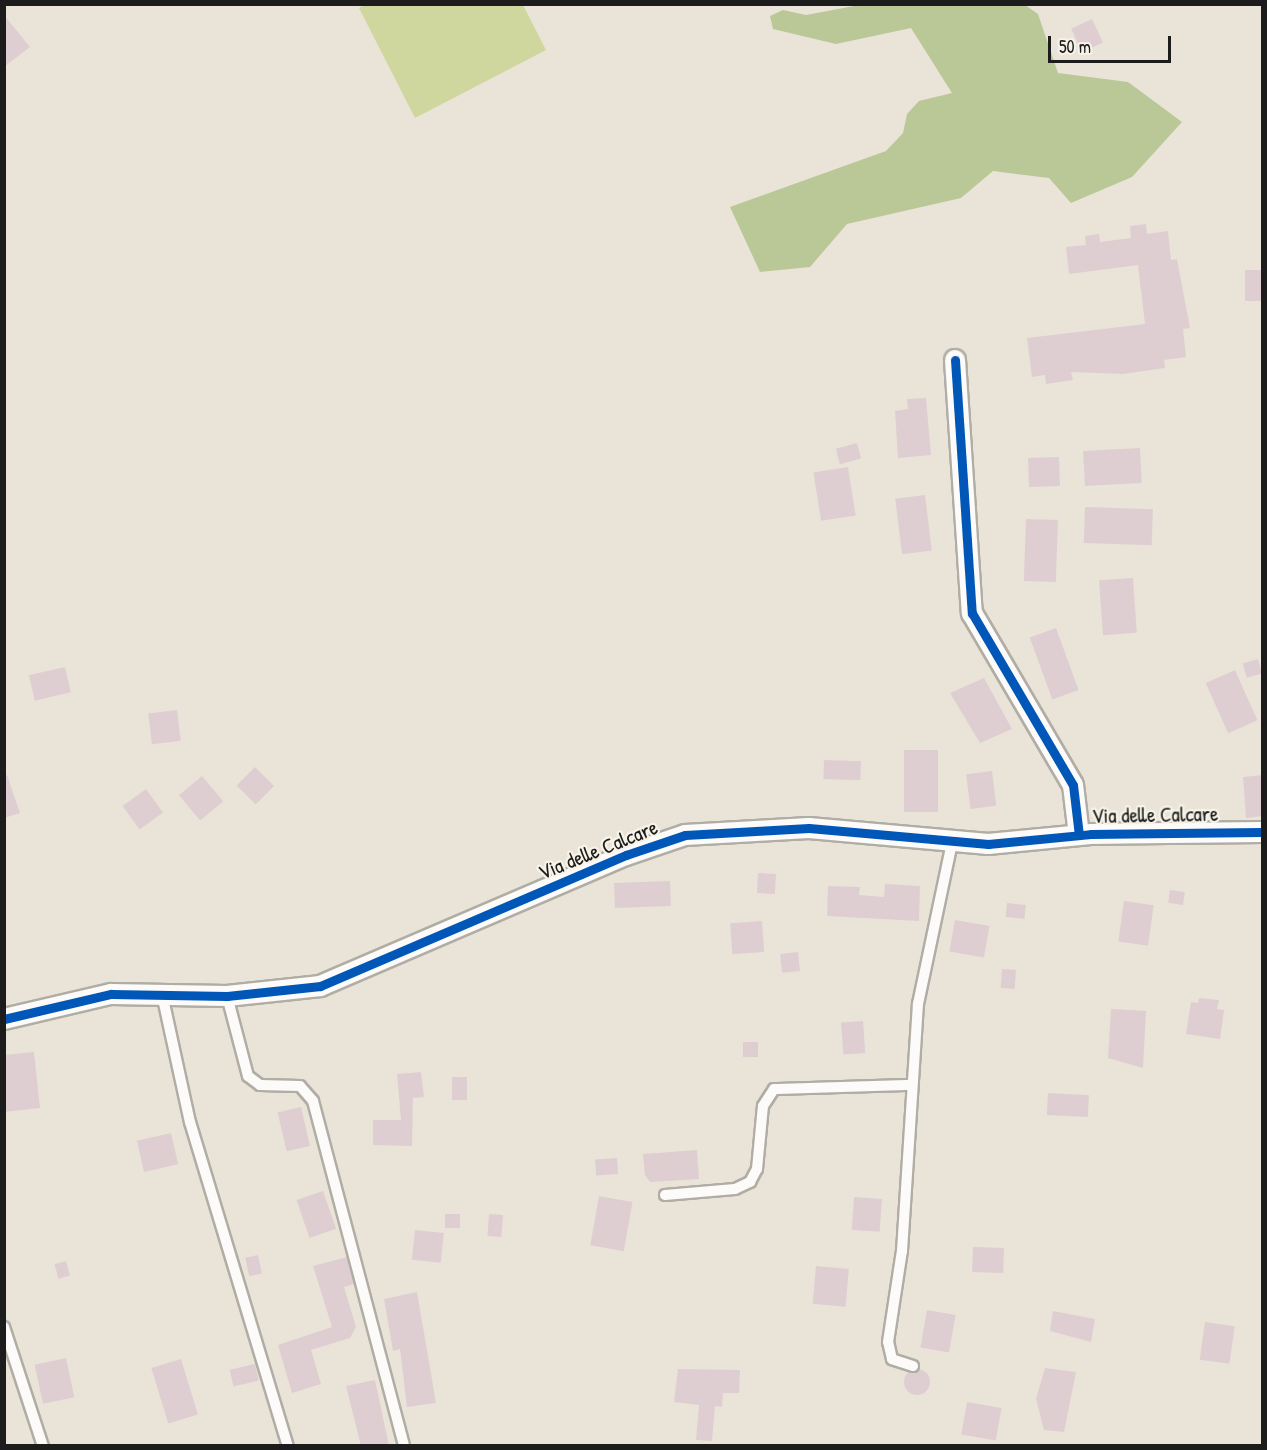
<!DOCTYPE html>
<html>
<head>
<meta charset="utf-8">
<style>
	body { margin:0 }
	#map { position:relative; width:1267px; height:1450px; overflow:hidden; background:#eae4d8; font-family:"Patrick Hand",sans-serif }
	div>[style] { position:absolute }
	.green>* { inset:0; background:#cfd79f }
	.forest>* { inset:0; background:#bac797 }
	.building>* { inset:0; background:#deced2; transform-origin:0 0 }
	.round { border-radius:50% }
	.roads { filter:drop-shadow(2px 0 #b0ada5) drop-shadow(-2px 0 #b0ada5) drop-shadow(0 2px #b0ada5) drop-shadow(0 -2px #b0ada5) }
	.lane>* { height:10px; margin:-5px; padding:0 5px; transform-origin:5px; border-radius:5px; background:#fcfbf9 }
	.street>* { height:20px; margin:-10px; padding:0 10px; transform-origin:10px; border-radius:10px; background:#fcfbf9 }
	.cycleway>* { height:9px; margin:-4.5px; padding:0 4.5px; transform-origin:4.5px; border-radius:4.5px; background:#0057b8 }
	span { translate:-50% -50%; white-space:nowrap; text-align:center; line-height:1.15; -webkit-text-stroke:4.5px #f7f3e8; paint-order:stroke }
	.street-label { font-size:21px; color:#1c1c1c }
	.frame { position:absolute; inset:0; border:6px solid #1c1c1c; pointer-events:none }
	.scale { position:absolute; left:1048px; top:36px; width:123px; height:27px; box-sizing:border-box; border:3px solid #1c1c1c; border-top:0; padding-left:8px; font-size:18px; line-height:21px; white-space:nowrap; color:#1c1c1c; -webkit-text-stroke:4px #f7f3e8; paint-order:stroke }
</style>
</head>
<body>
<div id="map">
	<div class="green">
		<div style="clip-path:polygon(366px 4px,523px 5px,546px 50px,415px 118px,359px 8px)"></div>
	</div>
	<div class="forest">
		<div style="clip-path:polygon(865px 4px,1025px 5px,1038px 14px,1058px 73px,1128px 82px,1182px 122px,1132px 177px,1071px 203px,1049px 178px,993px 171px,961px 198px,847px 224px,810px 267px,760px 272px,730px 207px,886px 151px,903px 133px,907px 114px,919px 101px,952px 93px,911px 28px,836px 44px,773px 29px,770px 16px,783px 10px,806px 15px)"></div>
	</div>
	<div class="building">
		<div style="clip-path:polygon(4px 15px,30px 47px,4px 67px)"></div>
		<div style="left:1092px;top:19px;width:26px;height:23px;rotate:65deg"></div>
		<div style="clip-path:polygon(1146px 224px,1147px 234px,1168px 231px,1171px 260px,1177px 259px,1190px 328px,1183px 329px,1186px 357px,1164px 360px,1165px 368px,1123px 374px,1071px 372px,1073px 380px,1046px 384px,1045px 375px,1032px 377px,1027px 338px,1145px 324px,1138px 265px,1069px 274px,1066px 247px,1086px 245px,1085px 236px,1099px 234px,1100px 242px,1131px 238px,1130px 226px)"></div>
		<div style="left:1245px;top:270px;width:18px;height:31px"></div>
		<div style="clip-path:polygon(926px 398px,931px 455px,898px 458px,895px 411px,908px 409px,907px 399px)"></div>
		<div style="left:857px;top:443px;width:16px;height:22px;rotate:75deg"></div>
		<div style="left:1140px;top:448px;width:35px;height:57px;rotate:87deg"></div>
		<div style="left:1059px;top:457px;width:29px;height:31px;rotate:88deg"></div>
		<div style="left:848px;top:467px;width:49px;height:35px;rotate:81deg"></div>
		<div style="left:925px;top:495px;width:56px;height:30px;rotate:83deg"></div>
		<div style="left:1085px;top:507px;width:68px;height:36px;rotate:2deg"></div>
		<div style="left:1026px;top:519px;width:32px;height:62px;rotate:2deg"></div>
		<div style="left:1133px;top:578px;width:55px;height:34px;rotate:86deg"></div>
		<div style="left:1056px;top:628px;width:66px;height:28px;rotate:70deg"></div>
		<div style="left:1258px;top:659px;width:15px;height:16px;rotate:74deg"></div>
		<div style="left:65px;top:667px;width:26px;height:37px;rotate:77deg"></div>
		<div style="left:1235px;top:670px;width:55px;height:32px;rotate:66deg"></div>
		<div style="clip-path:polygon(984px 678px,1012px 729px,980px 743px,950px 693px)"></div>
		<div style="left:177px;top:710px;width:31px;height:29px;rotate:83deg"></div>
		<div style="left:904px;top:750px;width:34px;height:62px"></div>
		<div style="left:824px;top:760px;width:37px;height:19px;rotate:2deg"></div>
		<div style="left:255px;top:767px;width:27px;height:26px;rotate:45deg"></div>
		<div style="left:992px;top:771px;width:35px;height:26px;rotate:83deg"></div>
		<div style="clip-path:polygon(7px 775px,20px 813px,4px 818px,4px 776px)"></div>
		<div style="clip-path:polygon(1263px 775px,1263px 816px,1246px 818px,1243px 777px)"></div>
		<div style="left:202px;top:776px;width:33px;height:30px;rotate:50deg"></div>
		<div style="left:146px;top:789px;width:29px;height:29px;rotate:54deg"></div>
		<div style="left:758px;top:873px;width:18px;height:20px;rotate:3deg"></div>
		<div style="left:670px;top:881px;width:25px;height:56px;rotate:88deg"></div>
		<div style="clip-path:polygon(885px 884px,920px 886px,919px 921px,827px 916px,828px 886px,860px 887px,859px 895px,884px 897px)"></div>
		<div style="left:1170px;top:890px;width:15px;height:13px;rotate:8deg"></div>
		<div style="left:1124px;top:901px;width:30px;height:41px;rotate:8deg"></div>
		<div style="left:1007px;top:903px;width:19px;height:14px;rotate:6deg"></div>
		<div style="left:955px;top:920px;width:35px;height:32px;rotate:10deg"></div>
		<div style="left:762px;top:921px;width:31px;height:32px;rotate:86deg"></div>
		<div style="left:798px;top:952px;width:19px;height:18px;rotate:84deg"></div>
		<div style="left:1002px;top:969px;width:14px;height:19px;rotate:4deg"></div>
		<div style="clip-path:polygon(1199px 998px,1219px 1000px,1217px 1009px,1224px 1010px,1220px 1039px,1186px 1034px,1191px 1002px,1198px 1003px)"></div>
		<div style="clip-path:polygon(1111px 1009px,1146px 1011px,1143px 1068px,1108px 1058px)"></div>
		<div style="left:863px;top:1021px;width:32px;height:22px;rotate:86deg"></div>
		<div style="left:758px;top:1042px;width:15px;height:15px;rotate:90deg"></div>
		<div style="clip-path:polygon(34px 1052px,40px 1108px,4px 1112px,4px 1055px)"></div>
		<div style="clip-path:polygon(421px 1072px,424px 1097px,413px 1098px,412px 1146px,373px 1145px,373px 1120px,401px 1120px,397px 1074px)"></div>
		<div style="left:452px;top:1077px;width:15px;height:23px"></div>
		<div style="left:1048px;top:1093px;width:41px;height:22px;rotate:3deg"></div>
		<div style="left:301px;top:1107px;width:40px;height:24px;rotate:77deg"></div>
		<div style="left:171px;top:1133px;width:32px;height:35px;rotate:77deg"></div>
		<div style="clip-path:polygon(697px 1150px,699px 1179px,650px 1182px,645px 1175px,643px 1154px)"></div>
		<div style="left:617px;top:1158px;width:16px;height:22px;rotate:86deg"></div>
		<div style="left:323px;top:1191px;width:40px;height:28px;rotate:71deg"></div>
		<div style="left:599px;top:1196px;width:34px;height:50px;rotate:10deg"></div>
		<div style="left:854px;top:1197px;width:28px;height:33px;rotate:4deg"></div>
		<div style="left:445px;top:1214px;width:15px;height:14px"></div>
		<div style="left:489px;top:1214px;width:14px;height:22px;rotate:4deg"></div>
		<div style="left:415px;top:1230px;width:29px;height:30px;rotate:6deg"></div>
		<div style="left:973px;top:1247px;width:31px;height:25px;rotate:2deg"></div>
		<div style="left:258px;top:1255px;width:19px;height:13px;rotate:78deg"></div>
		<div style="clip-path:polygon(347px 1257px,354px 1284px,344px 1287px,356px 1327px,350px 1338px,311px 1350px,321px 1384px,292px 1393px,278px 1345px,332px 1327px,313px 1266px)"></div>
		<div style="left:66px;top:1261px;width:15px;height:12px;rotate:74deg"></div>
		<div style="left:816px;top:1266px;width:33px;height:38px;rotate:5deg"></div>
		<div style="clip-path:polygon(417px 1292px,436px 1403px,407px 1407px,400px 1349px,393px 1351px,384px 1299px)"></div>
		<div style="left:927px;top:1310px;width:29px;height:38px;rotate:10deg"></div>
		<div style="clip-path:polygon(1053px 1311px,1095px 1319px,1091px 1342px,1050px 1331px)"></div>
		<div style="left:1205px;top:1322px;width:30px;height:38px;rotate:8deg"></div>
		<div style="left:66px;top:1358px;width:40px;height:32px;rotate:78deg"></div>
		<div style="left:181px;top:1359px;width:58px;height:31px;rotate:73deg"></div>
		<div style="left:255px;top:1364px;width:17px;height:26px;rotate:77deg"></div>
		<div style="clip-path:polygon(1045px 1368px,1076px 1372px,1064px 1432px,1044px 1430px,1036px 1399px)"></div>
		<div class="round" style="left:904px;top:1369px;width:26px;height:26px"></div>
		<div style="clip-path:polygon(678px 1369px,740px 1370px,739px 1393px,723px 1393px,722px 1407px,715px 1406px,712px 1441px,696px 1440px,699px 1405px,674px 1402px)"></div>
		<div style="clip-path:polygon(375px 1380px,389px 1446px,361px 1446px,346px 1386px)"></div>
		<div style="left:967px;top:1402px;width:35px;height:33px;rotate:10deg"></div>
	</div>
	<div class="roads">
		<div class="lane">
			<div style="left:162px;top:994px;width:131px;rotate:77.7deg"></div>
			<div style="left:190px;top:1122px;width:338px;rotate:73.2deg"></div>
			<div style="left:227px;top:996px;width:83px;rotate:75.3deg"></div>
			<div style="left:248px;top:1076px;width:15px;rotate:37deg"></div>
			<div style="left:260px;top:1085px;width:40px;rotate:1.4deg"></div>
			<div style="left:300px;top:1086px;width:20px;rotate:49deg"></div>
			<div style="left:313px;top:1101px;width:356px;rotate:75.2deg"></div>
			<div style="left:665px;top:1195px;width:70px;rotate:-4.9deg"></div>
			<div style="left:735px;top:1189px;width:17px;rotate:-25deg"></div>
			<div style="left:750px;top:1182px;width:15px;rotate:-62deg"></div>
			<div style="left:757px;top:1169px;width:63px;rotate:-84.6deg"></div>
			<div style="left:763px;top:1106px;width:20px;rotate:-57deg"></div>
			<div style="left:774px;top:1089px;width:135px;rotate:-1.7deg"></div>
			<div style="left:4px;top:1327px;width:125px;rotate:71.9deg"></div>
			<div style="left:913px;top:1366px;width:22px;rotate:-162deg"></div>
			<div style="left:892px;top:1359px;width:17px;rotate:-103deg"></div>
			<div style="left:888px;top:1342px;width:92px;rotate:-81.3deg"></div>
			<div style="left:902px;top:1251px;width:248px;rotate:-86.3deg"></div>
			<div style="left:918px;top:1004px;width:165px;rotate:-78.1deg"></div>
		</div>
		<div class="street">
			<div style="left:955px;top:360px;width:254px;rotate:86.2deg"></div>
			<div style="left:972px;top:613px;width:199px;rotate:59.6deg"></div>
			<div style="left:1073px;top:785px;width:50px;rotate:83.2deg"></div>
			<div style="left:4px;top:1019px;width:110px;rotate:-13.2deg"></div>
			<div style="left:111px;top:994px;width:116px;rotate:1deg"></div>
			<div style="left:227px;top:996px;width:94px;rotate:-6.1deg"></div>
			<div style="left:320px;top:986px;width:333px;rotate:-23.2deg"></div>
			<div style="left:626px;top:855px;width:62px;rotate:-18.7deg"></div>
			<div style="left:685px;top:835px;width:124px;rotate:-3.2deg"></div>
			<div style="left:809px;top:828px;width:180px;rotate:5.1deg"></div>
			<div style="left:988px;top:844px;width:103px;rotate:-5.5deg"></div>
			<div style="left:1091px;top:834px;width:171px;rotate:-0.7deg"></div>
		</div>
	</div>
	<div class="cycleway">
		<div style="left:955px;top:360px;width:254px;rotate:86.2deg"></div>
		<div style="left:972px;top:613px;width:199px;rotate:59.6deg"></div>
		<div style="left:1073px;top:785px;width:50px;rotate:83.2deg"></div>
		<div style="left:4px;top:1019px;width:110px;rotate:-13.2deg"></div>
		<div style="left:111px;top:994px;width:116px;rotate:1deg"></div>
		<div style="left:227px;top:996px;width:94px;rotate:-6.1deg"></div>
		<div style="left:320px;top:986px;width:333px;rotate:-23.2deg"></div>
		<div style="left:626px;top:855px;width:62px;rotate:-18.7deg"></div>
		<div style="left:685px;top:835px;width:124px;rotate:-3.2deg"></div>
		<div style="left:809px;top:828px;width:180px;rotate:5.1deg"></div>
		<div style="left:988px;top:844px;width:103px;rotate:-5.5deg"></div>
		<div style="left:1091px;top:834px;width:171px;rotate:-0.7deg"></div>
	</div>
	<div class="street-label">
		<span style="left:1155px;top:815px;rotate:-1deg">Via delle Calcare</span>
		<span style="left:598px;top:850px;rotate:-22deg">Via delle Calcare</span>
	</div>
	<div class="frame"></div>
	<div class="scale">50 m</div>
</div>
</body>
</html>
